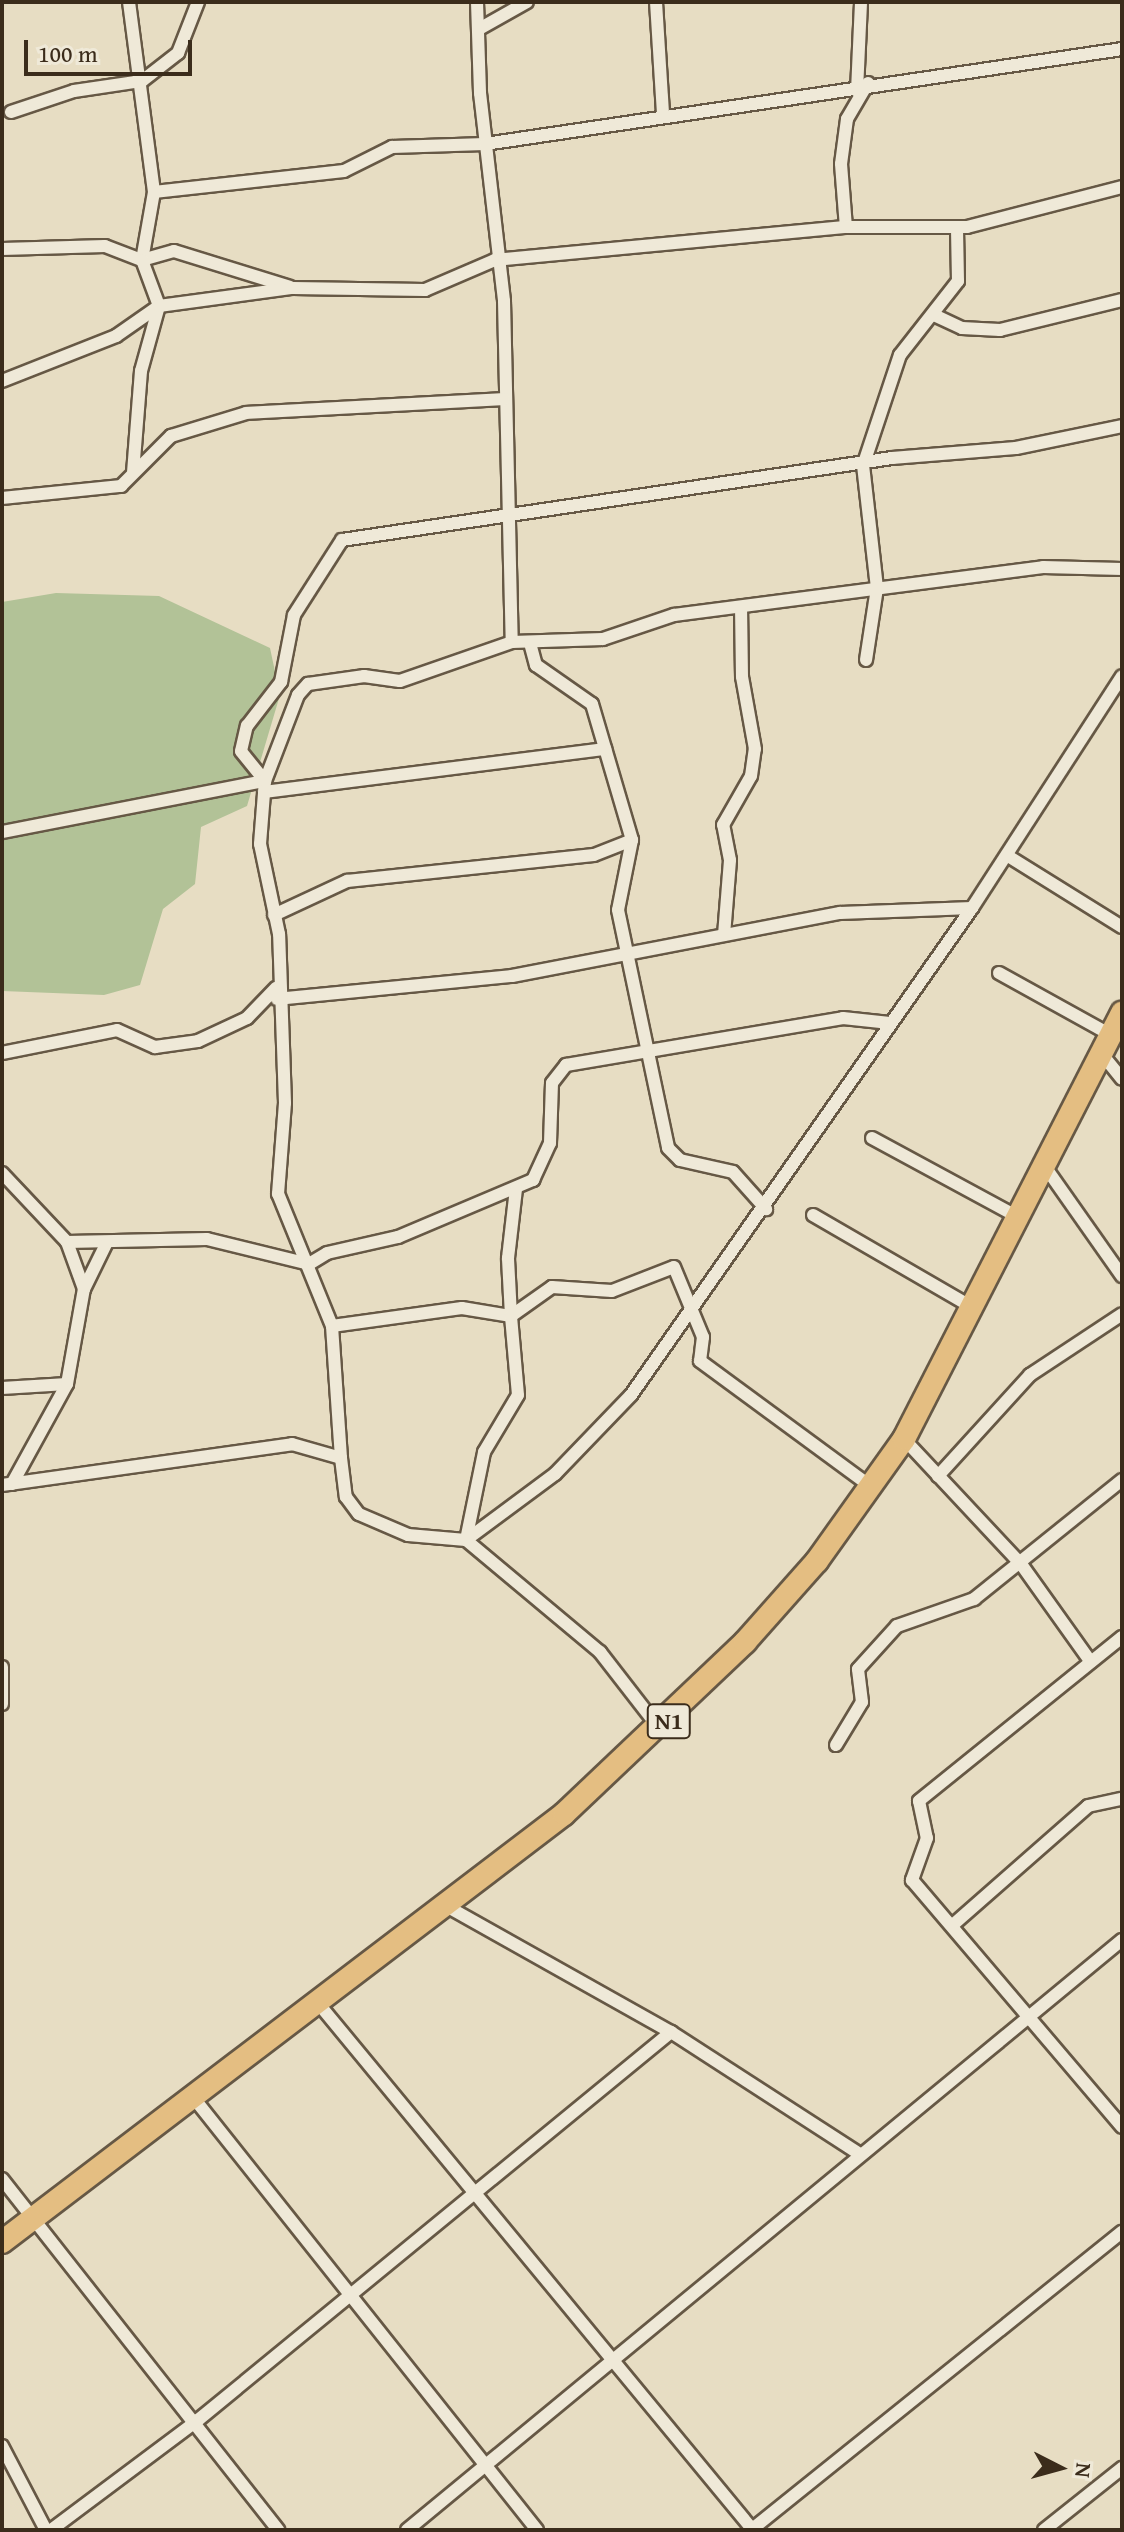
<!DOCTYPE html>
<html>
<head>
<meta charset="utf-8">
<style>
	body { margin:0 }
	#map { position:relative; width:1124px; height:2532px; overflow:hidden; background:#e7ddc3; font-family:"Gentium Book Plus",serif }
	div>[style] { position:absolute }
	.green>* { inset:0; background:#b2c297 }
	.roads { filter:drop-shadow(2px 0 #665845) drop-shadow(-2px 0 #665845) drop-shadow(0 2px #665845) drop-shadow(0 -2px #665845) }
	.street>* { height:12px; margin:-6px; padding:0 6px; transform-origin:6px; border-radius:6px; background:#efe9d8 }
	.highway>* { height:22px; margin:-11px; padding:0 11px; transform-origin:11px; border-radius:11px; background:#e4be82 }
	span { translate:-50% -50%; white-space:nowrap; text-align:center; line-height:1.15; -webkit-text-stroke:7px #efe9d8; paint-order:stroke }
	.shield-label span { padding:2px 6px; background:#efe9d8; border:2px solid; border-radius:6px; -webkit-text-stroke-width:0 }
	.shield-label { font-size:24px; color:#3b2c1b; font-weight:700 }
	.frame { position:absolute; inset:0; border:4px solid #3b2c1b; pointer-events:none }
	.north { position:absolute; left:1020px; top:2428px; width:80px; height:80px; -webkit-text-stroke:6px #efe9d8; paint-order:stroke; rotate:96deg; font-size:22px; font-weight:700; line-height:32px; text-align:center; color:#3b2c1b }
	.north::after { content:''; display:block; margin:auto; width:28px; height:36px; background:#3b2c1b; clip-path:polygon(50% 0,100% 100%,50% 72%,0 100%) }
	.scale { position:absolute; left:24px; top:40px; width:168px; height:36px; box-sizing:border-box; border:4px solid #3b2c1b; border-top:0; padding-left:10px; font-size:24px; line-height:28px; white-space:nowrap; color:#3b2c1b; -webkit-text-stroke:6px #efe9d8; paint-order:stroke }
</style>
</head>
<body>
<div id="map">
	<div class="green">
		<div style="clip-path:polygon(56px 593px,159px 596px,270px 648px,280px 695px,247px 806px,201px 827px,195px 884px,163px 909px,140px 985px,104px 995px,2px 991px,2px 602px)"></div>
	</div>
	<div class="roads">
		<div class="street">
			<div style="left:129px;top:2px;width:192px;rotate:82.5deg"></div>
			<div style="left:154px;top:192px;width:69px;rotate:100deg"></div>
			<div style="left:142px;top:260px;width:33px;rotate:-16deg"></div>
			<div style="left:174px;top:251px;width:121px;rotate:17.2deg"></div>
			<div style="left:477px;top:2px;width:91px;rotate:88.1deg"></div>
			<div style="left:480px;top:93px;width:209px;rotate:83.4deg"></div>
			<div style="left:504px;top:301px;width:341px;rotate:88.7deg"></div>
			<div style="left:656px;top:2px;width:111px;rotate:86.4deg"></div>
			<div style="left:479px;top:29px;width:55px;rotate:-29.4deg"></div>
			<div style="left:868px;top:83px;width:42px;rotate:120.3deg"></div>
			<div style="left:847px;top:119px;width:45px;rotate:97.6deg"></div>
			<div style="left:841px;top:164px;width:63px;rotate:85.5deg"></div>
			<div style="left:846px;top:227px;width:121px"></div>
			<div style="left:967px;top:227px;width:160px;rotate:-14.5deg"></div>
			<div style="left:857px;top:91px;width:89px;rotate:-87.4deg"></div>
			<div style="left:11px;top:112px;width:66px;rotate:-18.4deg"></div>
			<div style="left:74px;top:91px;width:69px;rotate:-8.4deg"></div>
			<div style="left:142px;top:81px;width:46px;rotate:-37.9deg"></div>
			<div style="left:178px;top:53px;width:55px;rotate:-68.6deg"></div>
			<div style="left:154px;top:192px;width:191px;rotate:-6.3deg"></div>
			<div style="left:344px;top:171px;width:54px;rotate:-26.6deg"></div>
			<div style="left:392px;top:147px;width:93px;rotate:-1.8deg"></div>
			<div style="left:485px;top:144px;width:644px;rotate:-8.48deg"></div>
			<div style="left:2px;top:249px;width:103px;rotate:-1.7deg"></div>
			<div style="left:105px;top:246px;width:40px;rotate:21deg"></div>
			<div style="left:142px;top:260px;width:49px;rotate:69.7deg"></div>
			<div style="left:159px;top:306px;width:67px;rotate:105.5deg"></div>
			<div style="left:141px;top:371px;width:101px;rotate:94.5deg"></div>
			<div style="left:934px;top:315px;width:31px;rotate:25deg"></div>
			<div style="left:962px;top:328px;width:38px;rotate:3deg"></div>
			<div style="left:1000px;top:330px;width:126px;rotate:-13.8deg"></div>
			<div style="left:2px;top:381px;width:123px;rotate:-21.5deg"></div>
			<div style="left:116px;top:336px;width:52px;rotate:-34.9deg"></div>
			<div style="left:159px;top:306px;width:135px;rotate:-7.7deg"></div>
			<div style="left:293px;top:288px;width:132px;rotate:0.9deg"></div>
			<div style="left:425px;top:290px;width:76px;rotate:-23.2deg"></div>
			<div style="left:495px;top:260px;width:353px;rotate:-5.4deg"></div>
			<div style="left:2px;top:498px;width:120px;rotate:-5.8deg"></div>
			<div style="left:121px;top:486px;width:71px;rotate:-45deg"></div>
			<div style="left:171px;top:436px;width:78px;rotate:-17deg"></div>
			<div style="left:246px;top:413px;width:258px;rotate:-3.1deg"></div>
			<div style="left:530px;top:643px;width:23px;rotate:75deg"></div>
			<div style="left:536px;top:665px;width:68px;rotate:34.9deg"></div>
			<div style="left:592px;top:704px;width:142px;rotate:73.6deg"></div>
			<div style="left:632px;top:840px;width:71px;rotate:101.3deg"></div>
			<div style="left:618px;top:910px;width:243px;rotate:78.1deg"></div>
			<div style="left:668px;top:1148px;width:17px;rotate:45deg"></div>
			<div style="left:680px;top:1160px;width:54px;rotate:12.8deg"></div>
			<div style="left:733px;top:1172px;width:50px;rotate:48.3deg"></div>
			<div style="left:866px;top:660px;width:73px;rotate:-81.3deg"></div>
			<div style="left:877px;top:588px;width:123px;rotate:-96.5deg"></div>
			<div style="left:863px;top:466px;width:117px;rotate:-71.6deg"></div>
			<div style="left:900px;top:355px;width:94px;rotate:-51.9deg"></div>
			<div style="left:958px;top:281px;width:54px;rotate:-91.1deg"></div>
			<div style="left:265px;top:781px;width:38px;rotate:-129deg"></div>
			<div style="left:241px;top:751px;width:26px;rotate:-77deg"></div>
			<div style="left:247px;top:726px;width:56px;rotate:-52.3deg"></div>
			<div style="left:281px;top:682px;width:68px;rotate:-79deg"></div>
			<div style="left:294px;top:615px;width:89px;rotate:-57.4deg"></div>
			<div style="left:342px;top:540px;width:556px;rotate:-8.48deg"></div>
			<div style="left:892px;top:458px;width:124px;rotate:-4.6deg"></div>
			<div style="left:1016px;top:448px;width:108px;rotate:-11.7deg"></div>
			<div style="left:264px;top:792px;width:344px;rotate:-7.2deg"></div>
			<div style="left:2px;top:832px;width:268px;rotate:-11deg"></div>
			<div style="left:1008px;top:856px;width:134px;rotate:31.9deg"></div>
			<div style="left:274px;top:915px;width:81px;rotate:-25deg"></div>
			<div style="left:347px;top:881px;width:248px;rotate:-6deg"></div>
			<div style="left:594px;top:855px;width:41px;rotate:-21.5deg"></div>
			<div style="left:724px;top:935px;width:75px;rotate:-85.4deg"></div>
			<div style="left:730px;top:860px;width:36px;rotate:-101deg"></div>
			<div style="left:723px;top:825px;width:56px;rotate:-60.3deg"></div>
			<div style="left:751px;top:776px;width:27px;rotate:-82deg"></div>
			<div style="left:755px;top:749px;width:73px;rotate:-100.2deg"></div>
			<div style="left:742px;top:677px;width:69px;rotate:-90.8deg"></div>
			<div style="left:999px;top:973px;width:128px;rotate:29deg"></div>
			<div style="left:277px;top:999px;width:236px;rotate:-5.6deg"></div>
			<div style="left:512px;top:976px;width:334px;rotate:-10.9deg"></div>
			<div style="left:840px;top:913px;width:132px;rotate:-2.2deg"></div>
			<div style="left:2px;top:1053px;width:117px;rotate:-11.3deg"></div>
			<div style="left:117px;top:1030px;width:42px;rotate:24.1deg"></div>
			<div style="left:155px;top:1047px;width:43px;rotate:-7.9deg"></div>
			<div style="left:198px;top:1041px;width:54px;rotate:-25.1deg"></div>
			<div style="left:247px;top:1018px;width:42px;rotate:-46deg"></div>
			<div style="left:1101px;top:1053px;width:33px;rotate:51deg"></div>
			<div style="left:872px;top:1138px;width:168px;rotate:28.4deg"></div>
			<div style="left:1046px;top:1168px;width:132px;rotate:54.9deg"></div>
			<div style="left:2px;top:1173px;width:95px;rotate:46.7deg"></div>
			<div style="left:67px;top:1242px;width:50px;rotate:70.1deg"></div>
			<div style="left:813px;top:1215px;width:187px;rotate:30.1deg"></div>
			<div style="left:67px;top:1242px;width:140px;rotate:-1.2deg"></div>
			<div style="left:207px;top:1239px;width:105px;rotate:13.8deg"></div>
			<div style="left:309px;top:1264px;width:21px;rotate:-31deg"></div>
			<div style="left:327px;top:1253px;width:73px;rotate:-12.7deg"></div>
			<div style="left:398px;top:1237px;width:147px;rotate:-22.9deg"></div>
			<div style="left:533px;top:1180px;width:41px;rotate:-65.3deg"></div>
			<div style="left:550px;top:1143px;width:60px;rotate:-88.1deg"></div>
			<div style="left:552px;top:1083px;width:23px;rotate:-52deg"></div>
			<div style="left:566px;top:1065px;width:281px;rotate:-9.6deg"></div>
			<div style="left:843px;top:1018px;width:47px;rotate:6.1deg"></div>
			<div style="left:332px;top:1326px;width:131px;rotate:-7.9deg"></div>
			<div style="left:462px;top:1308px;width:50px;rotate:9.3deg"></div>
			<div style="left:511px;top:1316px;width:58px;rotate:-93deg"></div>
			<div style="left:508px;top:1258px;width:69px;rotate:-83.4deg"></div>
			<div style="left:2px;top:1388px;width:65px;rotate:-3.5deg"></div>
			<div style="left:904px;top:1439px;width:171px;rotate:46.9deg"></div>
			<div style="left:1021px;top:1564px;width:120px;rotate:54.5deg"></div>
			<div style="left:341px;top:1458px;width:132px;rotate:-93.9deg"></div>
			<div style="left:332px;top:1326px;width:143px;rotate:-112.2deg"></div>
			<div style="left:278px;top:1194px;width:91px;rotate:-85.6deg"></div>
			<div style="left:285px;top:1103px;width:169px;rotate:-92deg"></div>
			<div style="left:279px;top:934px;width:92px;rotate:-101.9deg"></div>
			<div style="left:260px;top:844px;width:63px;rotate:-85.5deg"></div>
			<div style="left:265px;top:781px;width:92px;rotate:-69deg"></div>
			<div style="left:298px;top:695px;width:15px;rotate:-48deg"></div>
			<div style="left:308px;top:684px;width:57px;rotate:-8.1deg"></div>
			<div style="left:364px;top:676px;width:36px;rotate:8deg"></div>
			<div style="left:400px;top:681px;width:119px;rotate:-19.2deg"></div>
			<div style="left:512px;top:642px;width:91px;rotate:-1.9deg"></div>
			<div style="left:603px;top:639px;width:75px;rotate:-18.7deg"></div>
			<div style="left:674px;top:615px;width:372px;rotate:-7.4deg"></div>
			<div style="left:1043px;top:567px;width:79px;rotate:1.5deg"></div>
			<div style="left:938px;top:1476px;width:137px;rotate:-47.7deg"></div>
			<div style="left:1030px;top:1375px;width:110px;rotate:-33.5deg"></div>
			<div style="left:12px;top:1484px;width:114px;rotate:-61.2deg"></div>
			<div style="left:67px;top:1384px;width:97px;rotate:-79.9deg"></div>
			<div style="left:84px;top:1289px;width:52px;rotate:-63.9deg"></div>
			<div style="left:2px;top:1485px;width:293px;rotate:-8deg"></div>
			<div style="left:292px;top:1444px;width:51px;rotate:15.9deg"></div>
			<div style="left:341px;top:1458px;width:39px;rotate:83deg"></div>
			<div style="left:346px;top:1497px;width:21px;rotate:53deg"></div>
			<div style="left:359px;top:1514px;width:53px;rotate:23.2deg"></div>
			<div style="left:408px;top:1535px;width:58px;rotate:4.9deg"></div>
			<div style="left:466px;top:1540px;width:175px;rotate:39.9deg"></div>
			<div style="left:600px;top:1652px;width:96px;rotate:52.2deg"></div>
			<div style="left:466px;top:1540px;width:111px;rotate:-36.6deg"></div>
			<div style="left:555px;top:1474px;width:110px;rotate:-46.1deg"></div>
			<div style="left:631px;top:1395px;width:595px;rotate:-55deg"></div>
			<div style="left:972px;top:908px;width:276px;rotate:-57.1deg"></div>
			<div style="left:466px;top:1540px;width:90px;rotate:-78.4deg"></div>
			<div style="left:484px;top:1452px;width:66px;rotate:-59.2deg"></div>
			<div style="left:518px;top:1395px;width:79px;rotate:-95.1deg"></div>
			<div style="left:511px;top:1316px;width:50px;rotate:-35.3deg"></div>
			<div style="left:552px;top:1287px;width:60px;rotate:3.8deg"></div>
			<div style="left:612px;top:1291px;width:66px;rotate:-21.2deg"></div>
			<div style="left:674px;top:1267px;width:76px;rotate:67.5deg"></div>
			<div style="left:703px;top:1337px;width:24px;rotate:97deg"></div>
			<div style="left:700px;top:1361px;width:215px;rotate:36.3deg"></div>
			<div style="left:1122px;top:1637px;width:261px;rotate:141.1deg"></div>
			<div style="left:919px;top:1801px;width:38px;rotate:78deg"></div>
			<div style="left:927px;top:1838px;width:45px;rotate:109.7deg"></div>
			<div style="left:912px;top:1880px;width:324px;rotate:49.6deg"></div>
			<div style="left:2px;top:1667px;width:37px;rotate:90deg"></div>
			<div style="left:836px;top:1745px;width:50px;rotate:-58.8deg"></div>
			<div style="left:862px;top:1702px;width:33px;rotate:-97deg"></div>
			<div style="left:858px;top:1669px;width:58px;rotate:-47.8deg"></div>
			<div style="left:897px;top:1626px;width:82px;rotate:-19.3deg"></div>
			<div style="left:974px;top:1599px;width:190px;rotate:-38.8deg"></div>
			<div style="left:448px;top:1907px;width:256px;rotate:29.3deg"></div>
			<div style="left:671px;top:2032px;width:223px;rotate:32.9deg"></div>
			<div style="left:955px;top:1923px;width:177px;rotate:-41.3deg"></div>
			<div style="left:1088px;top:1806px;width:35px;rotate:-12deg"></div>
			<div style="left:318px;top:2003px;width:682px;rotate:50.47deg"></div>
			<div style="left:193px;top:2097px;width:553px;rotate:51.53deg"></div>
			<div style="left:2px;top:2179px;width:447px;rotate:51.8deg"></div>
			<div style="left:2px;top:2446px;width:95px;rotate:62.4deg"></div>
			<div style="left:51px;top:2530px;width:184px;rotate:-36.8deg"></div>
			<div style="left:198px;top:2420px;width:612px;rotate:-39.36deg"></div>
			<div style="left:407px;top:2530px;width:927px;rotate:-39.53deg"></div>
			<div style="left:751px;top:2530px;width:476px;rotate:-38.8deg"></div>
			<div style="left:1044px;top:2530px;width:100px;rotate:-38.5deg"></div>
		</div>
		<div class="highway">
			<div style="left:2px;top:2242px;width:706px;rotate:-37.29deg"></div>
			<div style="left:564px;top:1814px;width:250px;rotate:-43.5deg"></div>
			<div style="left:745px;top:1642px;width:108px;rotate:-48.4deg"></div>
			<div style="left:817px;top:1561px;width:150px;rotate:-54.5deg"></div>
			<div style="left:904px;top:1439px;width:479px;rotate:-62.9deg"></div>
		</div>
	</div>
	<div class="shield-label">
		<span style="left:669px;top:1721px">N1</span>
	</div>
	<div class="frame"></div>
	<div class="north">N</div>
	<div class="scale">100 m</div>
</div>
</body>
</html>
